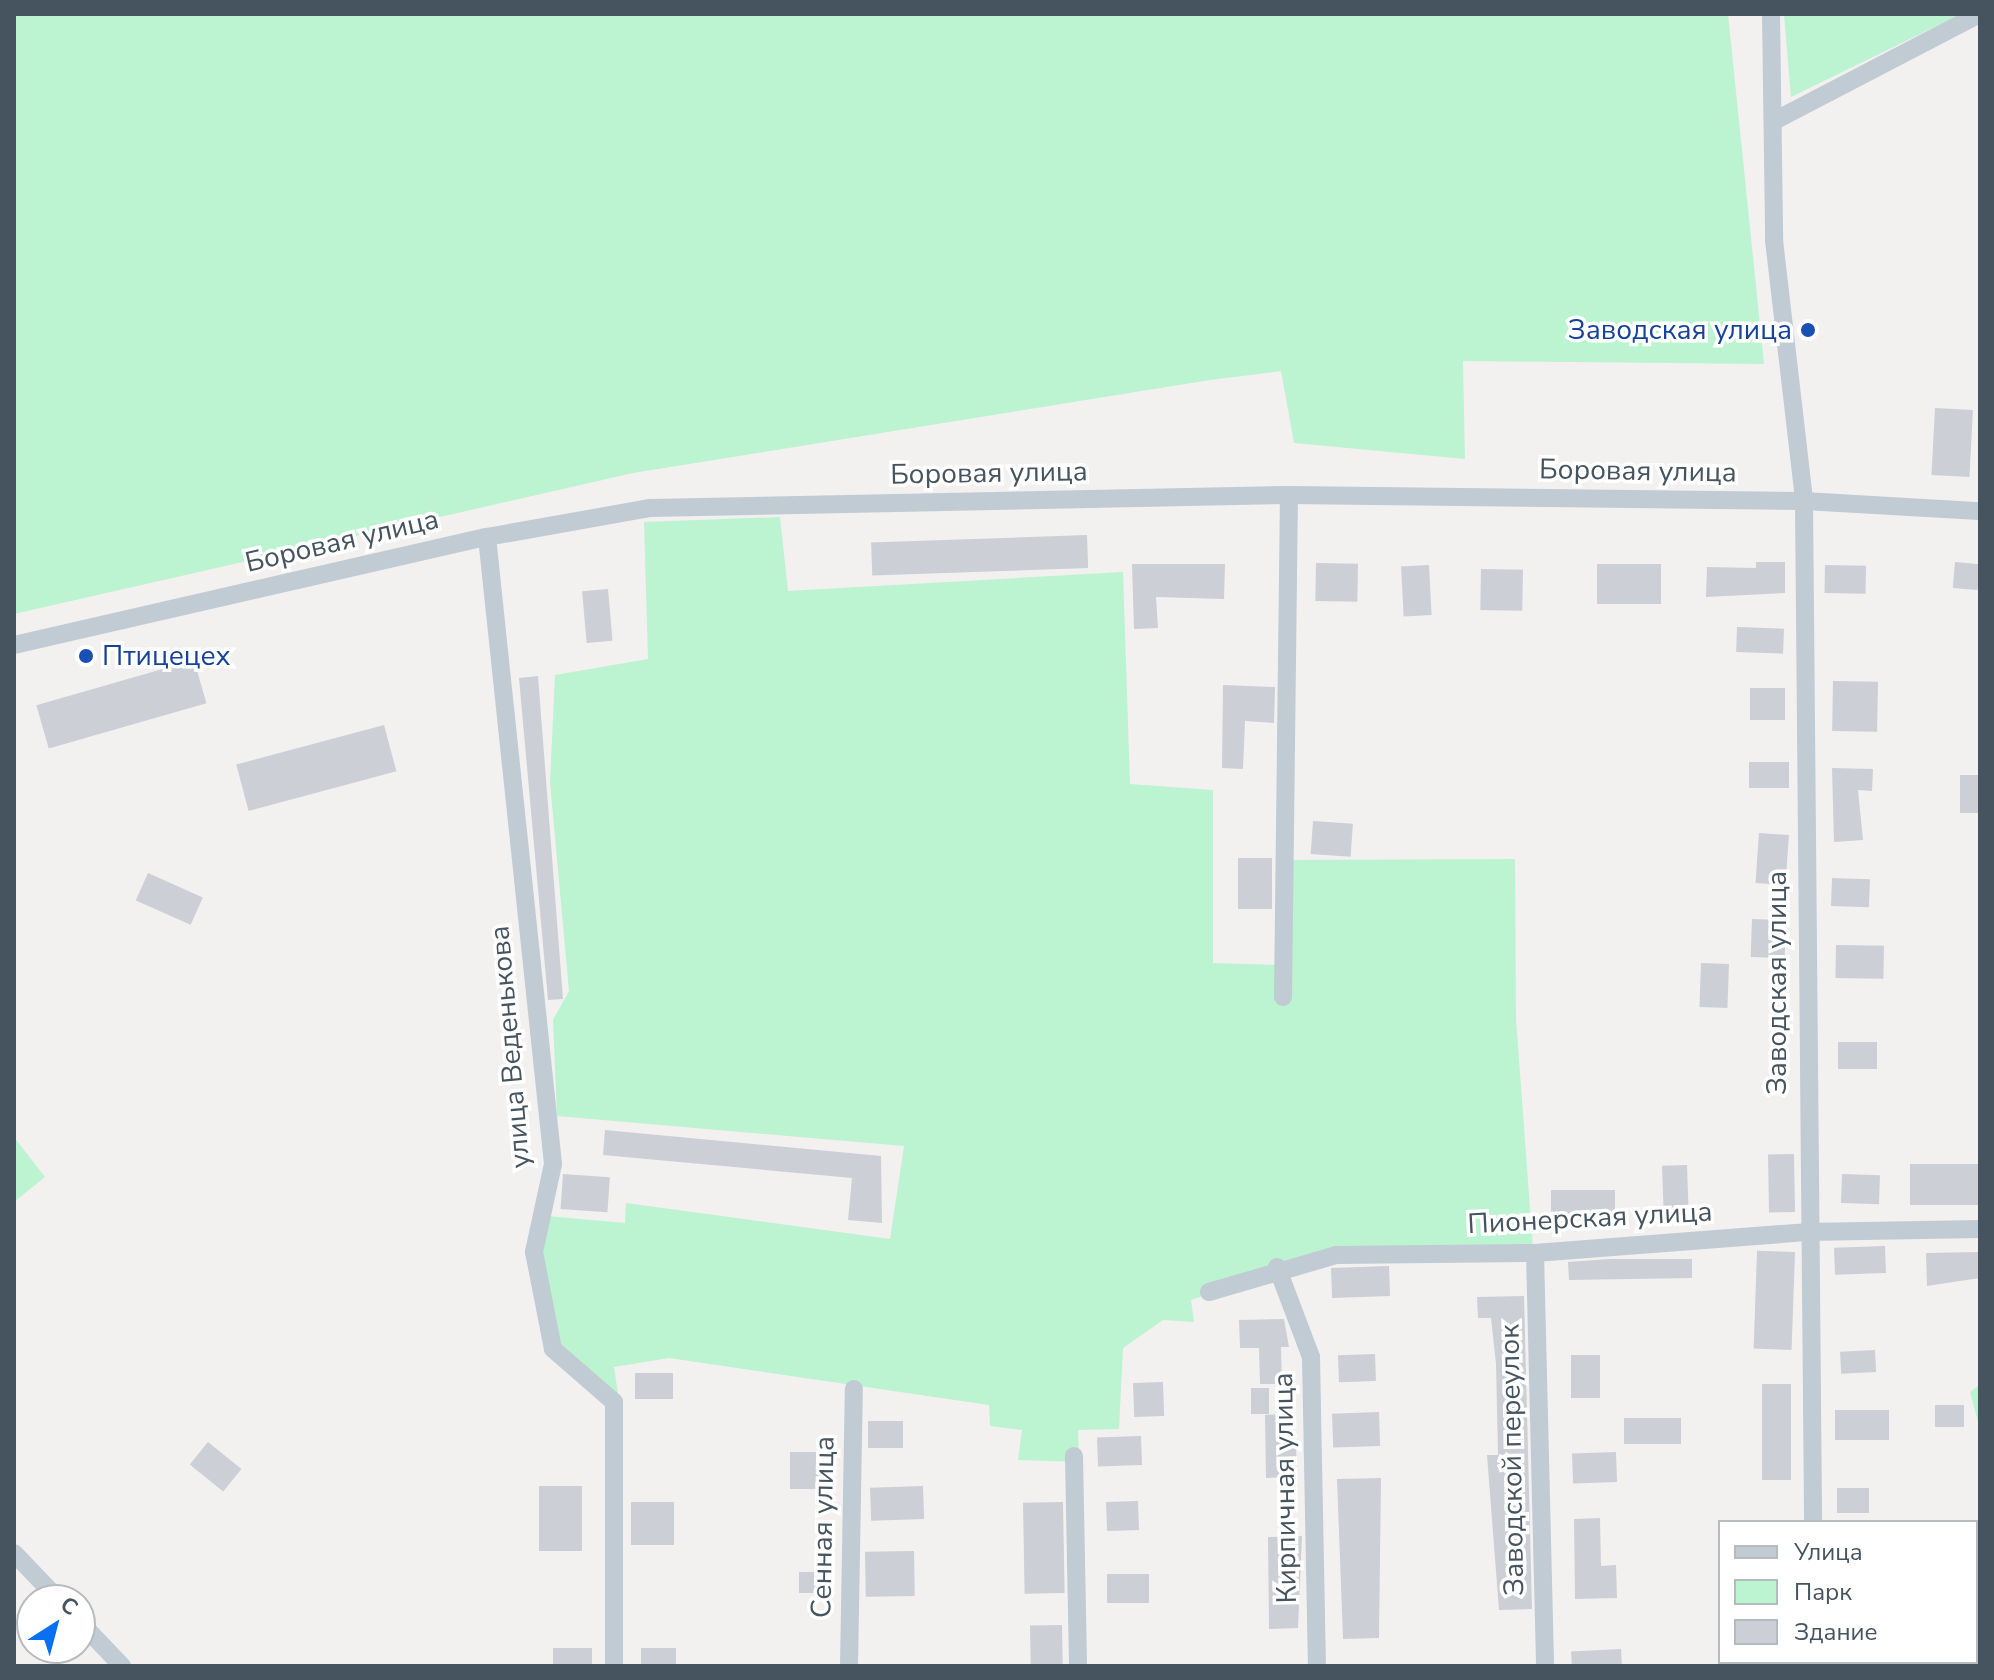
<!DOCTYPE html>
<html>
<head>
<meta charset="utf-8">
<style>
	body { margin:0 }
	#map { position:relative; width:1994px; height:1680px; overflow:hidden; background:#f3f0f0; font-family:"Nunito Sans",sans-serif }
	div>[style] { position:absolute }
	.green>* { inset:0; background:#bcf3d1 }
	.building>* { inset:0; background:#cccfd5; transform-origin:0 0 }
	.minor>* { height:18px; margin:-9px; padding:0 9px; transform-origin:9px; border-radius:9px; background:#c0cbd3 }
	.dots>* { width:22px; height:22px; translate:-50% -50%; box-sizing:border-box; border:4px solid #fff; border-radius:50% }
	span { translate:-50% -50%; white-space:nowrap; text-align:center; line-height:1.15; -webkit-text-stroke:7px #fff; paint-order:stroke }
	.transit-label { font-size:28px; color:#164399 }
	.right { translate:-100% -50%; text-align:right }
	.left { translate:0 -50%; text-align:left }
	.street-label { font-size:28px; color:#46545f }
	.frame { position:absolute; inset:0; border:16px solid #46545f; pointer-events:none }
	.legend { position:absolute; left:1718px; top:1520px; width:260px; height:144px; box-sizing:border-box; background:#fff; border:2px solid #b5bbbf; margin:0; padding:10px 14px; list-style:none; font-size:24px; color:#46545f }
	.legend li { display:flex; align-items:center; gap:16px; height:40px }
	.legend b { width:40px; border:2px solid #b5bbbf }
	.north { position:absolute; left:16px; top:1584px; width:80px; height:80px; box-sizing:border-box; background:#fff; border:2px solid #b5bbbf; border-radius:50%; rotate:36deg; font-size:22px; font-weight:700; line-height:32px; text-align:center; color:#46545f }
	.north::after { content:''; display:block; margin:auto; width:28px; height:36px; background:#0a70f3; clip-path:polygon(50% 0,100% 100%,50% 72%,0 100%) }
</style>
</head>
<body>
<div id="map">
	<div class="green">
		<div style="clip-path:polygon(14px 14px,1728px 14px,1764px 364px,1463px 361px,1465px 459px,1294px 443px,1281px 371px,1210px 380px,633px 473px,14px 614px)"></div>
		<div style="clip-path:polygon(1784px 14px,1961px 14px,1791px 97px)"></div>
		<div style="clip-path:polygon(780px 517px,788px 591px,1123px 572px,1130px 784px,1213px 790px,1213px 963px,1280px 965px,1291px 860px,1515px 859px,1516px 1019px,1533px 1249px,1338px 1250px,1191px 1300px,1194px 1322px,1163px 1320px,1123px 1348px,1119px 1429px,1078px 1430px,1079px 1462px,1018px 1460px,1022px 1430px,990px 1426px,989px 1405px,669px 1358px,614px 1367px,619px 1401px,557px 1345px,541px 1255px,547px 1216px,625px 1223px,626px 1203px,890px 1239px,904px 1146px,557px 1116px,553px 1020px,569px 991px,550px 782px,555px 675px,648px 659px,644px 522px)"></div>
		<div style="clip-path:polygon(14px 1137px,45px 1177px,14px 1202px)"></div>
		<div style="clip-path:polygon(1980px 1385px,1980px 1429px,1970px 1392px)"></div>
	</div>
	<div class="building">
		<div style="left:1935px;top:408px;width:38px;height:67px;rotate:3deg"></div>
		<div style="left:1087px;top:535px;width:33px;height:216px;rotate:88deg"></div>
		<div style="clip-path:polygon(1756px 562px,1785px 562px,1785px 593px,1706px 597px,1707px 567px,1756px 568px)"></div>
		<div style="left:1955px;top:562px;width:25px;height:26px;rotate:5deg"></div>
		<div style="left:1316px;top:563px;width:42px;height:38px;rotate:1deg"></div>
		<div style="clip-path:polygon(1132px 564px,1225px 564px,1224px 599px,1156px 597px,1158px 628px,1134px 629px)"></div>
		<div style="left:1597px;top:564px;width:64px;height:40px"></div>
		<div style="left:1429px;top:565px;width:50px;height:28px;rotate:87deg"></div>
		<div style="left:1825px;top:565px;width:41px;height:28px;rotate:1deg"></div>
		<div style="left:1481px;top:569px;width:42px;height:41px;rotate:1deg"></div>
		<div style="left:608px;top:589px;width:52px;height:26px;rotate:85deg"></div>
		<div style="left:1737px;top:627px;width:47px;height:25px;rotate:2deg"></div>
		<div style="left:194px;top:660px;width:45px;height:164px;rotate:74deg"></div>
		<div style="clip-path:polygon(538px 676px,563px 999px,548px 1000px,519px 678px)"></div>
		<div style="left:1833px;top:681px;width:45px;height:50px;rotate:1deg"></div>
		<div style="clip-path:polygon(1223px 685px,1275px 687px,1274px 723px,1245px 721px,1243px 769px,1222px 768px)"></div>
		<div style="left:1750px;top:688px;width:35px;height:32px"></div>
		<div style="left:384px;top:725px;width:48px;height:153px;rotate:75deg"></div>
		<div style="left:1749px;top:762px;width:40px;height:26px"></div>
		<div style="clip-path:polygon(1832px 768px,1873px 769px,1872px 791px,1858px 790px,1863px 840px,1834px 842px)"></div>
		<div style="left:1980px;top:775px;width:38px;height:20px;rotate:90deg"></div>
		<div style="left:1313px;top:821px;width:40px;height:33px;rotate:4deg"></div>
		<div style="left:1759px;top:833px;width:30px;height:50px;rotate:4deg"></div>
		<div style="left:1272px;top:858px;width:51px;height:34px;rotate:90deg"></div>
		<div style="left:148px;top:873px;width:60px;height:30px;rotate:24deg"></div>
		<div style="left:1832px;top:878px;width:38px;height:28px;rotate:2deg"></div>
		<div style="left:1752px;top:919px;width:34px;height:38px;rotate:2deg"></div>
		<div style="left:1836px;top:945px;width:48px;height:33px;rotate:1deg"></div>
		<div style="left:1701px;top:963px;width:28px;height:44px;rotate:2deg"></div>
		<div style="left:1877px;top:1042px;width:27px;height:39px;rotate:90deg"></div>
		<div style="clip-path:polygon(605px 1130px,881px 1156px,882px 1223px,848px 1220px,852px 1178px,603px 1155px)"></div>
		<div style="left:1794px;top:1154px;width:58px;height:26px;rotate:89deg"></div>
		<div style="left:1980px;top:1164px;width:41px;height:70px;rotate:90deg"></div>
		<div style="left:1687px;top:1165px;width:48px;height:25px;rotate:88deg"></div>
		<div style="left:563px;top:1174px;width:47px;height:35px;rotate:4deg"></div>
		<div style="left:1842px;top:1174px;width:38px;height:29px;rotate:2deg"></div>
		<div style="left:1551px;top:1190px;width:64px;height:28px"></div>
		<div style="left:1885px;top:1246px;width:27px;height:51px;rotate:88deg"></div>
		<div style="left:1795px;top:1252px;width:98px;height:38px;rotate:92deg"></div>
		<div style="clip-path:polygon(1980px 1252px,1980px 1278px,1927px 1286px,1926px 1253px)"></div>
		<div style="clip-path:polygon(1609px 1259px,1692px 1259px,1692px 1278px,1569px 1280px,1568px 1262px)"></div>
		<div style="left:1389px;top:1266px;width:30px;height:58px;rotate:88deg"></div>
		<div style="clip-path:polygon(1524px 1296px,1532px 1609px,1499px 1610px,1487px 1455px,1498px 1455px,1496px 1364px,1491px 1318px,1478px 1318px,1477px 1297px)"></div>
		<div style="clip-path:polygon(1284px 1319px,1289px 1347px,1281px 1347px,1282px 1384px,1260px 1384px,1259px 1348px,1240px 1348px,1239px 1320px)"></div>
		<div style="left:1875px;top:1350px;width:22px;height:35px;rotate:87deg"></div>
		<div style="left:1375px;top:1354px;width:27px;height:37px;rotate:88deg"></div>
		<div style="left:1571px;top:1355px;width:29px;height:43px"></div>
		<div style="left:635px;top:1373px;width:38px;height:26px"></div>
		<div style="left:1163px;top:1382px;width:34px;height:30px;rotate:88deg"></div>
		<div style="left:1762px;top:1384px;width:29px;height:96px"></div>
		<div style="left:1251px;top:1388px;width:18px;height:26px"></div>
		<div style="left:1935px;top:1405px;width:29px;height:22px"></div>
		<div style="left:1889px;top:1410px;width:30px;height:54px;rotate:90deg"></div>
		<div style="left:1379px;top:1412px;width:34px;height:47px;rotate:88deg"></div>
		<div style="clip-path:polygon(1283px 1414px,1284px 1443px,1296px 1443px,1297px 1477px,1266px 1478px,1265px 1415px)"></div>
		<div style="left:1681px;top:1418px;width:26px;height:57px;rotate:90deg"></div>
		<div style="left:903px;top:1421px;width:27px;height:35px;rotate:90deg"></div>
		<div style="left:1141px;top:1436px;width:29px;height:44px;rotate:88deg"></div>
		<div style="left:208px;top:1442px;width:43px;height:29px;rotate:39deg"></div>
		<div style="left:790px;top:1452px;width:40px;height:37px"></div>
		<div style="left:1616px;top:1452px;width:30px;height:44px;rotate:88deg"></div>
		<div style="clip-path:polygon(1381px 1478px,1379px 1638px,1343px 1639px,1337px 1479px)"></div>
		<div style="left:539px;top:1486px;width:43px;height:65px"></div>
		<div style="left:923px;top:1486px;width:33px;height:53px;rotate:88deg"></div>
		<div style="left:1837px;top:1488px;width:32px;height:25px"></div>
		<div style="left:1138px;top:1501px;width:29px;height:32px;rotate:88deg"></div>
		<div style="left:631px;top:1502px;width:43px;height:43px"></div>
		<div style="left:1063px;top:1502px;width:91px;height:40px;rotate:89deg"></div>
		<div style="clip-path:polygon(1600px 1518px,1601px 1566px,1616px 1565px,1617px 1598px,1575px 1599px,1574px 1519px)"></div>
		<div style="clip-path:polygon(1302px 1536px,1298px 1628px,1269px 1629px,1268px 1537px)"></div>
		<div style="left:914px;top:1551px;width:45px;height:49px;rotate:89deg"></div>
		<div style="left:799px;top:1572px;width:26px;height:21px"></div>
		<div style="left:1149px;top:1574px;width:29px;height:42px;rotate:90deg"></div>
		<div style="left:1062px;top:1625px;width:39px;height:32px;rotate:89deg"></div>
		<div style="left:553px;top:1648px;width:39px;height:18px"></div>
		<div style="left:641px;top:1648px;width:35px;height:18px"></div>
		<div style="left:1621px;top:1649px;width:17px;height:50px;rotate:87deg"></div>
	</div>
	<div class="minor">
		<div style="left:1771px;top:14px;width:226px;rotate:89.2deg"></div>
		<div style="left:1774px;top:240px;width:263px;rotate:83.4deg"></div>
		<div style="left:1804px;top:501px;width:1021px;rotate:89.49deg"></div>
		<div style="left:1776px;top:120px;width:230px;rotate:-27.5deg"></div>
		<div style="left:487px;top:537px;width:630px;rotate:83.99deg"></div>
		<div style="left:553px;top:1164px;width:90px;rotate:102.2deg"></div>
		<div style="left:534px;top:1252px;width:99px;rotate:78.9deg"></div>
		<div style="left:553px;top:1349px;width:81px;rotate:41deg"></div>
		<div style="left:614px;top:1402px;width:264px;rotate:90deg"></div>
		<div style="left:14px;top:645px;width:485px;rotate:-12.9deg"></div>
		<div style="left:487px;top:537px;width:166px;rotate:-10.1deg"></div>
		<div style="left:650px;top:508px;width:639px;rotate:-1.17deg"></div>
		<div style="left:1289px;top:495px;width:515px;rotate:0.67deg"></div>
		<div style="left:1804px;top:501px;width:176px;rotate:3.3deg"></div>
		<div style="left:1283px;top:997px;width:502px;rotate:-89.32deg"></div>
		<div style="left:1535px;top:1253px;width:413px;rotate:88.6deg"></div>
		<div style="left:1277px;top:1267px;width:96px;rotate:69.3deg"></div>
		<div style="left:1311px;top:1357px;width:309px;rotate:88.9deg"></div>
		<div style="left:1209px;top:1292px;width:132px;rotate:-16.2deg"></div>
		<div style="left:1336px;top:1255px;width:199px;rotate:-0.6deg"></div>
		<div style="left:1535px;top:1253px;width:272px;rotate:-4.4deg"></div>
		<div style="left:1806px;top:1232px;width:174px;rotate:-1deg"></div>
		<div style="left:1074px;top:1456px;width:210px;rotate:88.9deg"></div>
		<div style="left:14px;top:1553px;width:65px;rotate:46.2deg"></div>
		<div style="left:80px;top:1622px;width:61px;rotate:46.3deg"></div>
		<div style="left:1817px;top:1662px;width:4px;rotate:90deg"></div>
		<div style="left:849px;top:1666px;width:277px;rotate:-89deg"></div>
	</div>
	<div class="dots">
		<div style="left:1808px;top:330px;background:#1a4fb4"></div>
		<div style="left:86px;top:656px;background:#1a4fb4"></div>
	</div>
	<div class="transit-label">
		<span class="right" style="left:1792px;top:330px">Заводская улица</span>
		<span class="left" style="left:102px;top:656px">Птицецех</span>
	</div>
	<div class="street-label">
		<span style="left:1638px;top:471px;rotate:1deg">Боровая улица</span>
		<span style="left:989px;top:473px;rotate:-1deg">Боровая улица</span>
		<span style="left:342px;top:541px;rotate:-13deg">Боровая улица</span>
		<span style="left:1777px;top:983px;rotate:-90deg">Заводская улица</span>
		<span style="left:510px;top:1047px;rotate:-95deg">улица Веденькова</span>
		<span style="left:1590px;top:1218px;rotate:-3deg">Пионерская улица</span>
		<span style="left:1512px;top:1460px;rotate:-91deg">Заводской переулок</span>
		<span style="left:1285px;top:1488px;rotate:-91deg">Кирпичная улица</span>
		<span style="left:823px;top:1527px;rotate:-89deg">Сенная улица</span>
	</div>
	<div class="frame"></div>
	<ul class="legend">
	<li><b style="height:10px;background:#c0cbd3"></b>Улица</li>
	<li><b style="height:22px;background:#bcf3d1"></b>Парк</li>
	<li><b style="height:22px;background:#cccfd5"></b>Здание</li>
	</ul>
	<div class="north">С</div>
</div>
</body>
</html>
